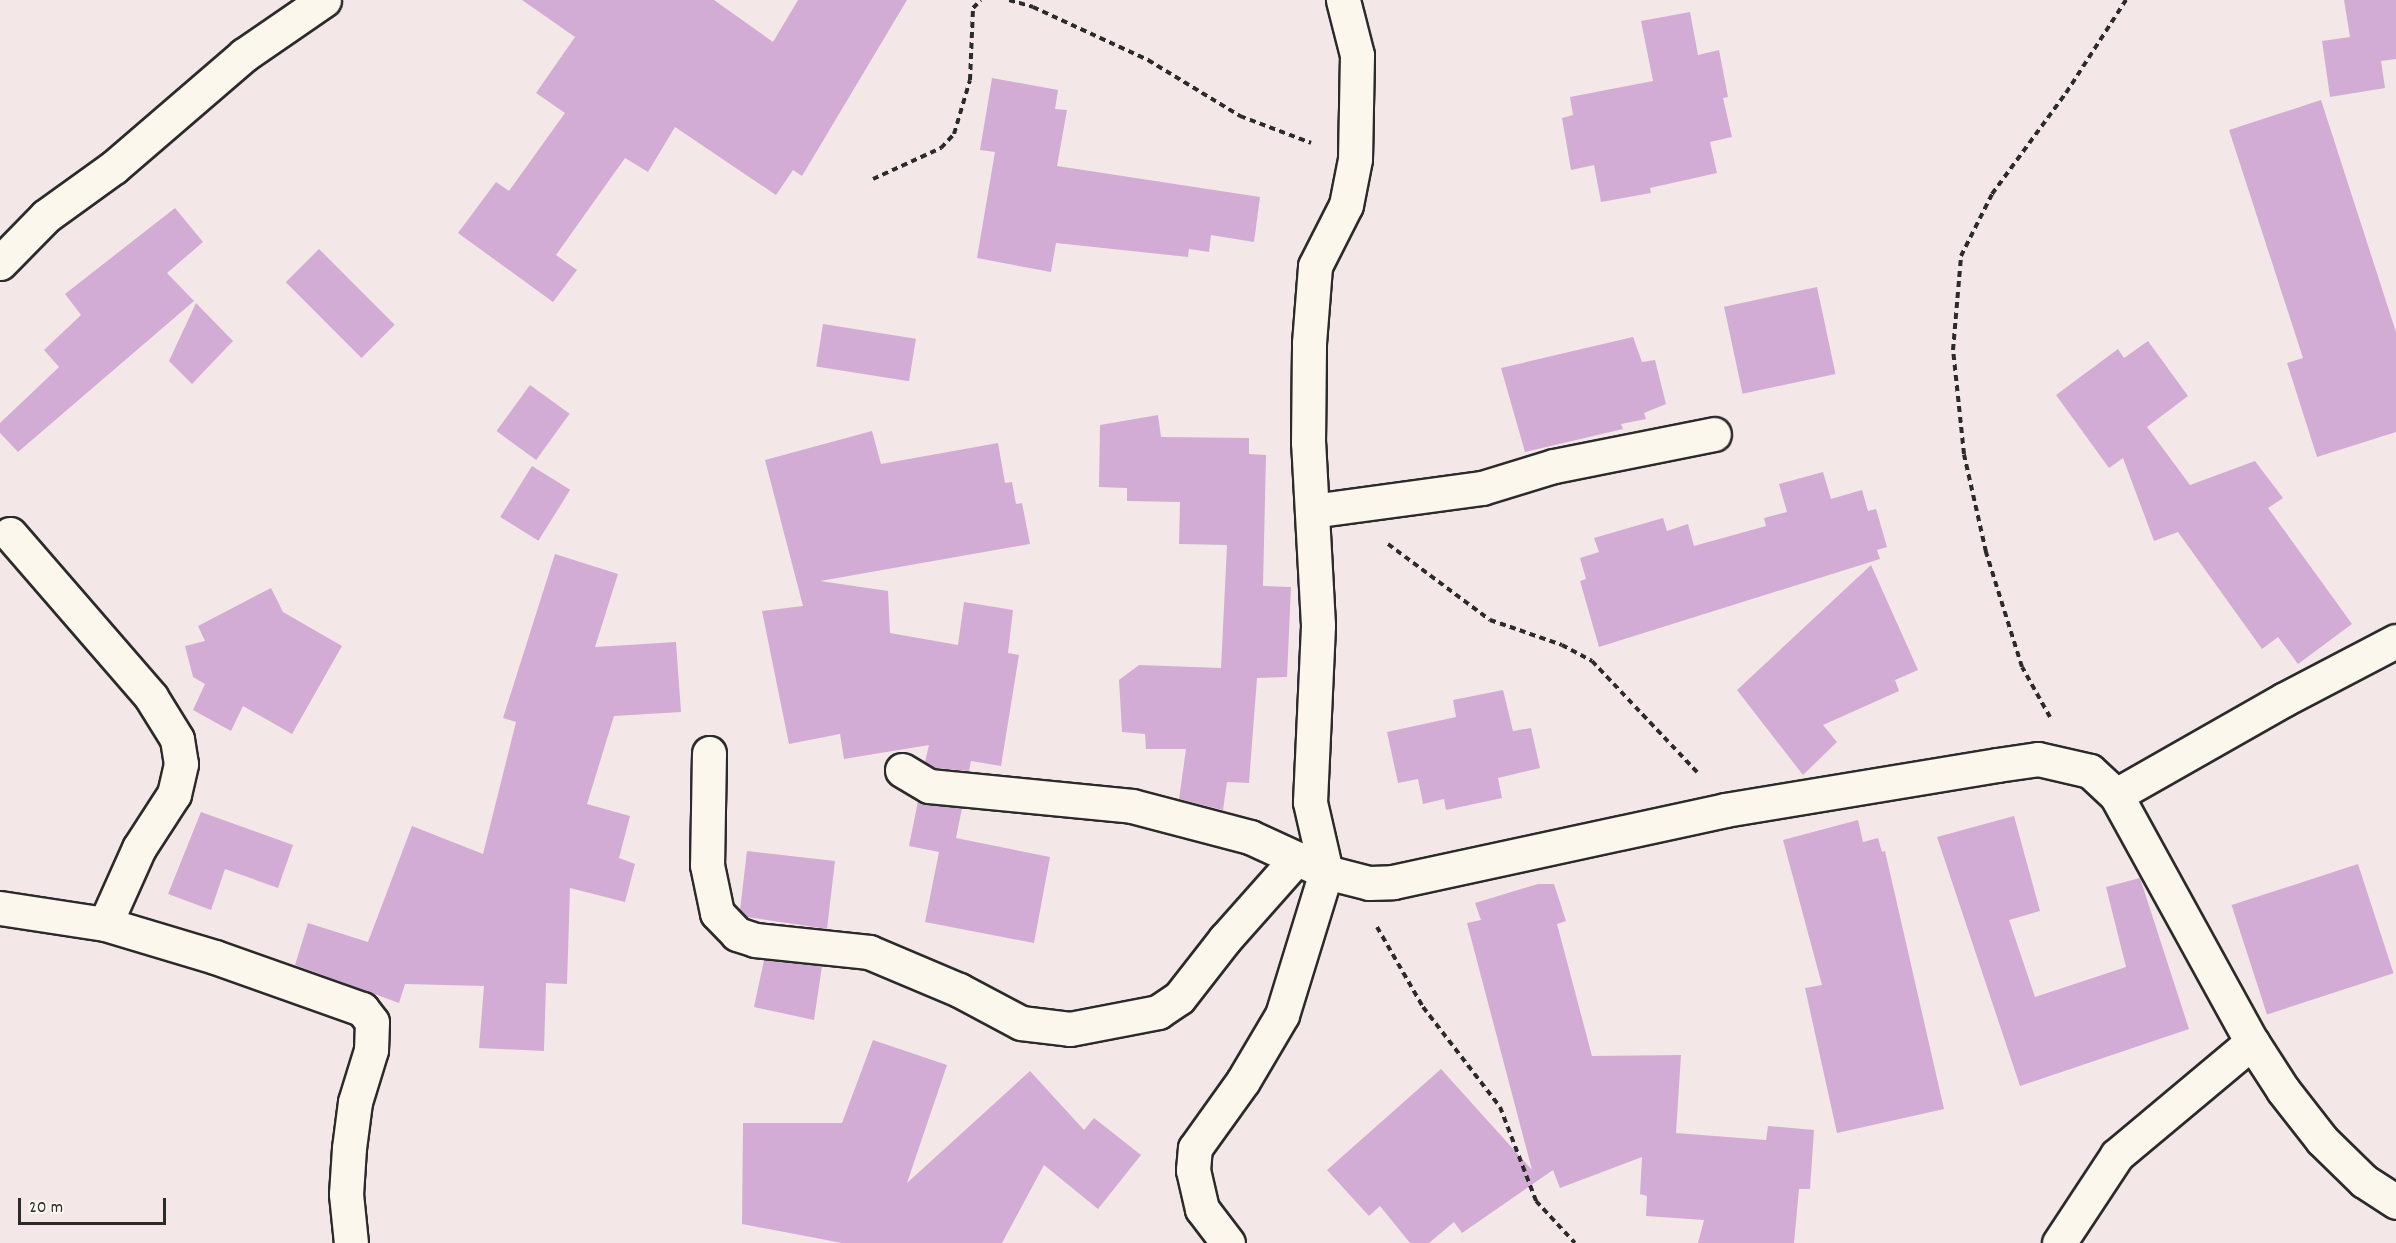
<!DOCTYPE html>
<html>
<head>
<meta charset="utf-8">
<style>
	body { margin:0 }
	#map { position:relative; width:2396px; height:1243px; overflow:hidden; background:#f3e8e7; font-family:Dekko,sans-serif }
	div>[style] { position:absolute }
	.building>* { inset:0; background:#d2acd5; transform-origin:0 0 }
	.path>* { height:4px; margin-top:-2px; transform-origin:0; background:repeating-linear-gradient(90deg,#2b2b2b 0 6px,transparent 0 10.5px) }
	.roads { filter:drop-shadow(2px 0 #2b2b2b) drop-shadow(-2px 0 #2b2b2b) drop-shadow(0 2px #2b2b2b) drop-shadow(0 -2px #2b2b2b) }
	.minor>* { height:33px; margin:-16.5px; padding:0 16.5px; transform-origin:16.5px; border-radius:16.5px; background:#fbf7ec }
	span { translate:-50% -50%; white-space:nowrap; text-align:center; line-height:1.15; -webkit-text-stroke:4.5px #fbf7ec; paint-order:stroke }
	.scale { position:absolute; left:18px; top:1198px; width:148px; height:27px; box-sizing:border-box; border:3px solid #2b2b2b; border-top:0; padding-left:8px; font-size:18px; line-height:21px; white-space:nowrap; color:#2b2b2b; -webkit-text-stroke:4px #fbf7ec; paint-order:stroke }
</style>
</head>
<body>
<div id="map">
	<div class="building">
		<div style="clip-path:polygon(522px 0,714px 0,773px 42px,798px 0,907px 0,802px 176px,793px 170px,776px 195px,675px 127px,648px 172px,625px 158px,556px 255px,577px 270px,553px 302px,458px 233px,496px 182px,509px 191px,565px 113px,536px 93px,575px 37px)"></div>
		<div style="clip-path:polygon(2344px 0,2396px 0,2396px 59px,2381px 61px,2385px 88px,2330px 97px,2322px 41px,2350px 37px)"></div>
		<div style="clip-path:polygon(1690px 12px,1698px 55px,1719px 50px,1728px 97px,1723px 98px,1732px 137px,1710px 142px,1717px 173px,1650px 188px,1651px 193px,1601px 202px,1594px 165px,1571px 170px,1562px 118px,1573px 115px,1570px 97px,1653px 81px,1641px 21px)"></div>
		<div style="clip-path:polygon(992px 78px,1058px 90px,1055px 109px,1067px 110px,1057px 166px,1260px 197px,1254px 242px,1211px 235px,1209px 252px,1189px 249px,1188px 257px,1056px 243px,1051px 272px,977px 258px,995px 152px,980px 150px)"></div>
		<div style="clip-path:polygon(2321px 100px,2396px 332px,2396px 432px,2317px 457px,2287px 363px,2303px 358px,2229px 130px)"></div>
		<div style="clip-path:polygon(175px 208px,203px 242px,167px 273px,194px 301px,18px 452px,0 433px,0 423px,59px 367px,44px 350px,81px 315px,65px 294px)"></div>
		<div style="left:319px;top:249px;width:107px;height:47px;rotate:45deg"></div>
		<div style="left:1817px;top:287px;width:89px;height:95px;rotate:78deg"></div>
		<div style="clip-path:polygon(196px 303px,233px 341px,192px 384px,169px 361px)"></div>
		<div style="left:823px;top:324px;width:94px;height:43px;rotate:9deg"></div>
		<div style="clip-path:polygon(1633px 337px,1642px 362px,1655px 360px,1666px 404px,1644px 413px,1646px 419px,1621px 424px,1623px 429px,1525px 452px,1501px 368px)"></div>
		<div style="clip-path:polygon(2148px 341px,2188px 396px,2147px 427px,2190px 485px,2255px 461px,2283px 498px,2268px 508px,2352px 624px,2298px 664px,2278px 637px,2262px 649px,2178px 532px,2154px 541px,2123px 458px,2109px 468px,2056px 395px,2118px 349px,2124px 358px)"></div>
		<div style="left:530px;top:385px;width:49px;height:57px;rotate:36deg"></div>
		<div style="clip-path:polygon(1158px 415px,1161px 437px,1249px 438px,1249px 454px,1266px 455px,1263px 586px,1291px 587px,1287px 677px,1257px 678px,1249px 783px,1227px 782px,1223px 810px,1179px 799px,1186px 749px,1146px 749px,1145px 734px,1122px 732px,1119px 680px,1139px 665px,1221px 668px,1227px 545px,1179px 544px,1180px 502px,1127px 501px,1127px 488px,1099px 487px,1100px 425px)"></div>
		<div style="clip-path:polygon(872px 431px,881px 464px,998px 443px,1005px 483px,1012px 482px,1016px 504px,1022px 503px,1030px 544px,820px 581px,888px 591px,890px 633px,958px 645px,964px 602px,1013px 610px,1008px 653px,1019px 655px,1001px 766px,971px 761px,969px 771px,935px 768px,925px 762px,929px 745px,844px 759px,840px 734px,789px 744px,762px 611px,803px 606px,765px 460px)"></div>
		<div style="left:532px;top:466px;width:45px;height:60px;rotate:32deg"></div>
		<div style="clip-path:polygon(1823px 472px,1831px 499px,1862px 490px,1868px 511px,1876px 509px,1887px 547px,1877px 550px,1880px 559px,1599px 647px,1580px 581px,1586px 579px,1580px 558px,1599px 552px,1594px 538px,1663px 518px,1667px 531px,1688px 524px,1694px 546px,1766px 526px,1764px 518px,1787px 512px,1779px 484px)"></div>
		<div style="clip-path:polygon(555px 554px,618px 574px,595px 647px,676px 642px,681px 712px,614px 716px,587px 804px,630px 816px,619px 858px,635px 864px,625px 902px,570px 888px,567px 984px,546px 983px,544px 1051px,479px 1048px,484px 986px,405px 984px,399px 1003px,295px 965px,308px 923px,368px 942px,412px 826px,483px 854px,516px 722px,503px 718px)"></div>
		<div style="clip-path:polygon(1871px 565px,1918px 670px,1895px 680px,1899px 691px,1823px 725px,1837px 742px,1803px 775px,1737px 690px)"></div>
		<div style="clip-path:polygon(271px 588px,283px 612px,342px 646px,292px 734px,243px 706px,231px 731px,193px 710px,205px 684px,193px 677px,185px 646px,205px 641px,198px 626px)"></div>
		<div style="clip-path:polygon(1503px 690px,1513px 731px,1531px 728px,1540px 768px,1498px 778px,1502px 798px,1446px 810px,1444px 799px,1423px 804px,1418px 779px,1398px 783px,1387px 732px,1456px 717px,1453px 700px)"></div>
		<div style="clip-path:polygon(918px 801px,962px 808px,956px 838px,1050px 857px,1034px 943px,925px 922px,939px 852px,909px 846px)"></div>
		<div style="clip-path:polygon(201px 812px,293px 845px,278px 888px,225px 869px,211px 910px,168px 894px)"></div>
		<div style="clip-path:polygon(2014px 816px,2040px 911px,2009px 920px,2035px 997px,2126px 967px,2106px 887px,2140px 878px,2189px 1029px,2020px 1086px,1937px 837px)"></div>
		<div style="clip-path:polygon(1858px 820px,1863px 842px,1878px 838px,1882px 852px,1885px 851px,1944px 1109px,1837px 1133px,1805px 988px,1822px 985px,1783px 840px)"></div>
		<div style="clip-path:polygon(747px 851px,835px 861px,827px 929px,747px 917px,740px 910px)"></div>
		<div style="left:2358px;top:864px;width:115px;height:133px;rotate:72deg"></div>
		<div style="clip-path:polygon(1538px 884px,1554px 884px,1566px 921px,1557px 924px,1592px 1056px,1681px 1055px,1676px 1133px,1766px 1140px,1768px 1126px,1814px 1130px,1810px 1189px,1799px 1189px,1794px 1243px,1698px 1243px,1704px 1220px,1646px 1216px,1647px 1196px,1640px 1194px,1642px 1157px,1560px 1188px,1553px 1170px,1462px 1233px,1454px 1222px,1429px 1243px,1410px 1243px,1380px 1206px,1369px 1216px,1327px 1170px,1441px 1069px,1532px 1170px,1467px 923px,1481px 920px,1475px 903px)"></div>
		<div style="clip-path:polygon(764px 960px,822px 966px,814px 1020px,754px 1007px)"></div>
		<div style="clip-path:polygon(873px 1040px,947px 1065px,907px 1183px,1030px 1071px,1084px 1130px,1094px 1118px,1141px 1155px,1098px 1209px,1044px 1165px,1002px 1243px,842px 1243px,742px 1224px,743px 1123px,842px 1123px)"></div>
	</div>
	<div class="path">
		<div style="left:1009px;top:0;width:25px;rotate:16deg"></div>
		<div style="left:1033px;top:7px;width:127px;rotate:24.7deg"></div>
		<div style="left:1148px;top:60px;width:108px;rotate:31.3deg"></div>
		<div style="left:1240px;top:116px;width:76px;rotate:20.8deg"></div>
		<div style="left:873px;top:179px;width:75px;rotate:-24.5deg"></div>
		<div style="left:941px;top:148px;width:19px;rotate:-47deg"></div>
		<div style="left:954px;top:134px;width:56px;rotate:-73.5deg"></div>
		<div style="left:970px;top:80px;width:72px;rotate:-87.6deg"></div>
		<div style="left:973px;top:8px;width:11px;rotate:-45deg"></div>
		<div style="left:1388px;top:544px;width:127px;rotate:36.7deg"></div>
		<div style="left:1490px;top:620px;width:76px;rotate:19.1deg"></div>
		<div style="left:1562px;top:645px;width:34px;rotate:28deg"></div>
		<div style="left:1592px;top:661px;width:153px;rotate:46.6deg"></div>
		<div style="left:2050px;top:717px;width:57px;rotate:-119.2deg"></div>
		<div style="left:2022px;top:667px;width:121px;rotate:-107.4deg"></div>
		<div style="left:1986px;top:552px;width:100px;rotate:-102.7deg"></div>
		<div style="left:1964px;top:454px;width:105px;rotate:-96deg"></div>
		<div style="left:1953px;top:350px;width:94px;rotate:-85.1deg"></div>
		<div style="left:1961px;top:256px;width:69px;rotate:-63.4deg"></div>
		<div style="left:1992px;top:194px;width:125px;rotate:-53.8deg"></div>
		<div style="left:2066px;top:93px;width:111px;rotate:-57.2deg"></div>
		<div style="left:1377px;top:927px;width:92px;rotate:60.1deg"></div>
		<div style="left:1423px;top:1007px;width:126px;rotate:52.4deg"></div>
		<div style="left:1500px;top:1107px;width:101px;rotate:69deg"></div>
		<div style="left:1536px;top:1201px;width:57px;rotate:47.1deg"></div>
	</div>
	<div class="roads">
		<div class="minor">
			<div style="left:0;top:263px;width:66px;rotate:-45.6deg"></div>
			<div style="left:46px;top:216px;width:84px;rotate:-35.8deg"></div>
			<div style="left:114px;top:167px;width:172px;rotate:-40.7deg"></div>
			<div style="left:244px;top:55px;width:97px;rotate:-34.5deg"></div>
			<div style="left:1312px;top:511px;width:172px;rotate:-7.7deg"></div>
			<div style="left:1482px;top:488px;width:75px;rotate:-17deg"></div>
			<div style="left:1554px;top:466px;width:163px;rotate:-11.3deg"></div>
			<div style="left:10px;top:534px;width:216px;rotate:49.1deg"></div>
			<div style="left:151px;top:697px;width:49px;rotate:58.2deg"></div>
			<div style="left:177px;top:739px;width:25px;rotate:81deg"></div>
			<div style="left:181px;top:764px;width:31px;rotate:103deg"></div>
			<div style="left:174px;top:794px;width:64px;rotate:122.9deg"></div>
			<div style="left:139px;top:848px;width:83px;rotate:114.1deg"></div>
			<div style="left:709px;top:753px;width:112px;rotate:91deg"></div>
			<div style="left:707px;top:865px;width:49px;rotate:78.2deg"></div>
			<div style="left:717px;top:913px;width:29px;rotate:46deg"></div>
			<div style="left:737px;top:934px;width:19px;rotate:18deg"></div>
			<div style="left:755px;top:940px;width:115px;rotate:6deg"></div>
			<div style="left:869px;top:952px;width:98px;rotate:22.9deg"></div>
			<div style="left:959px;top:990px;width:70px;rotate:28deg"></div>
			<div style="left:1021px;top:1023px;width:49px;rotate:7deg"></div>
			<div style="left:1070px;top:1029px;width:90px;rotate:-10.9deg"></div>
			<div style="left:1158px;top:1012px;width:25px;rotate:-34deg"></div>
			<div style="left:1179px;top:998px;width:75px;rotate:-52.1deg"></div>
			<div style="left:1225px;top:939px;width:107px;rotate:-48.4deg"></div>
			<div style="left:902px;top:770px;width:31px;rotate:31deg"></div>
			<div style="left:929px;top:786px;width:204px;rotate:5.6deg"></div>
			<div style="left:1132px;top:806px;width:122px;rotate:14.7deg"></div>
			<div style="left:1250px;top:837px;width:84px;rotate:24.7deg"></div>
			<div style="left:1326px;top:872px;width:44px;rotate:14.3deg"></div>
			<div style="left:1369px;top:883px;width:24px;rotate:-2deg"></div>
			<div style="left:1393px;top:882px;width:340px;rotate:-12.2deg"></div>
			<div style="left:1725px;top:810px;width:276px;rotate:-9.4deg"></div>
			<div style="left:1997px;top:765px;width:41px;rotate:-8.3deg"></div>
			<div style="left:2038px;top:759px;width:53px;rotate:13deg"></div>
			<div style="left:2090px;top:771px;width:35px;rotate:43deg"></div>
			<div style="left:2116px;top:795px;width:282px;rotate:61.2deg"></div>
			<div style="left:2252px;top:1042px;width:57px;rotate:57.1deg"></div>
			<div style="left:2283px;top:1090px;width:63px;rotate:52deg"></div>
			<div style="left:2322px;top:1140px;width:59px;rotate:44.3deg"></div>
			<div style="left:2364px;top:1181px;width:38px;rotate:33deg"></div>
			<div style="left:2116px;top:795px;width:194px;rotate:-29.6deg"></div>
			<div style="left:2285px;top:699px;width:125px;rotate:-27.6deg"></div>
			<div style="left:0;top:908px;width:106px;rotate:8.7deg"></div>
			<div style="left:105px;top:924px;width:115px;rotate:16.7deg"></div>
			<div style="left:215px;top:957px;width:156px;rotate:19.5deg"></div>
			<div style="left:362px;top:1009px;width:16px;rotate:52deg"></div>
			<div style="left:372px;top:1022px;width:28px;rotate:92deg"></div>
			<div style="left:371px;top:1050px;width:54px;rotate:107.1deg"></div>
			<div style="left:355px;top:1102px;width:46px;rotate:97.4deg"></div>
			<div style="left:349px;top:1148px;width:46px;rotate:93.7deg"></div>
			<div style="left:346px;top:1194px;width:49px;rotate:84.2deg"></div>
			<div style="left:1228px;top:1243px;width:43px;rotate:-127.4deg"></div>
			<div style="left:1202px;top:1209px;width:40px;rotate:-103deg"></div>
			<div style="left:1193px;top:1170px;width:22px;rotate:-85deg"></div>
			<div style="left:1195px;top:1148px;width:82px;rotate:-54.4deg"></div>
			<div style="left:1243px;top:1081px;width:77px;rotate:-59.4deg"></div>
			<div style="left:1282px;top:1015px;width:150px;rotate:-72.9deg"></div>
			<div style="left:1326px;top:872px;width:72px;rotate:-102.9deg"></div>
			<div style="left:1310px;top:802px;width:177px;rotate:-87.4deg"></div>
			<div style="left:1318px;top:625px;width:182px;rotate:-93.1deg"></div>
			<div style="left:1308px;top:443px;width:100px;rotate:-89.4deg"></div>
			<div style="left:1309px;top:343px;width:77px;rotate:-85.5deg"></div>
			<div style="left:1315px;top:266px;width:68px;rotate:-63.1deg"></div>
			<div style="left:1346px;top:205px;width:47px;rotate:-78.9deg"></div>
			<div style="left:1355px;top:159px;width:104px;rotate:-88.9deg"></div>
			<div style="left:1357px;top:55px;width:57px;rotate:-104.3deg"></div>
			<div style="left:2059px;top:1243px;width:105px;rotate:-56.6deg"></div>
			<div style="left:2117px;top:1155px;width:176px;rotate:-39.9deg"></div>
		</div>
	</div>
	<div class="scale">20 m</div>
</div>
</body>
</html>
